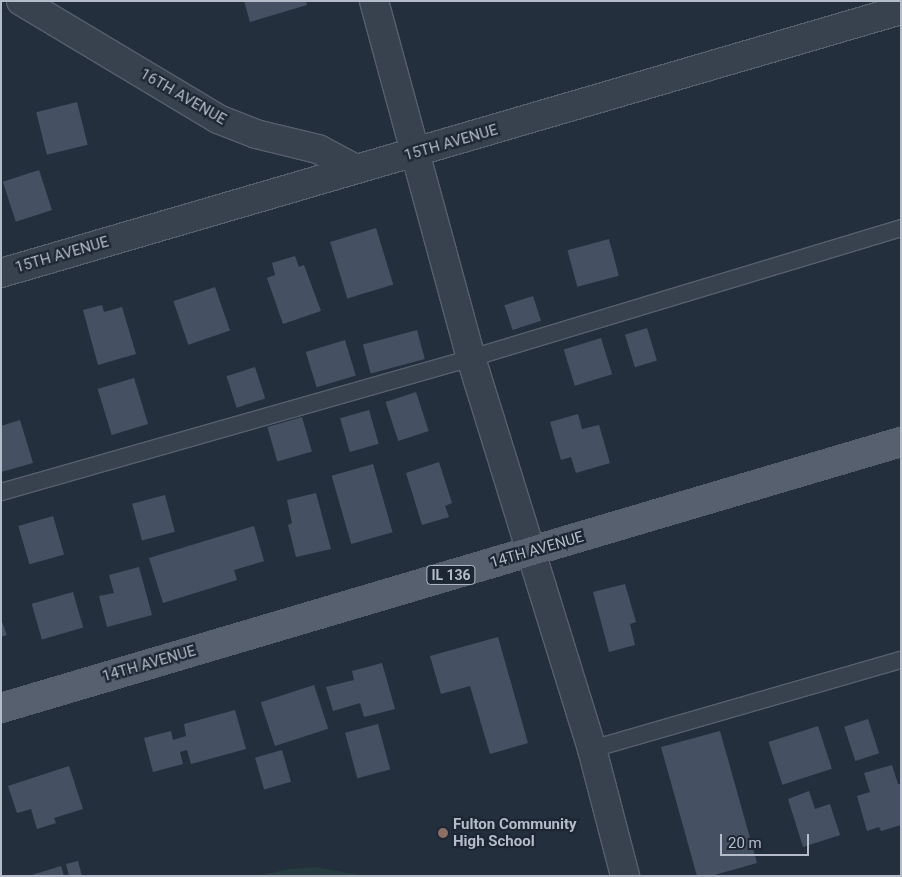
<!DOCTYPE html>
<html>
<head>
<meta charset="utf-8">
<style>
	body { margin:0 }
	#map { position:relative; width:902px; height:877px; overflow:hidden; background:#242f3e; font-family:Roboto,sans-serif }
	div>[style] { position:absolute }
	.green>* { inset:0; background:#263c3f }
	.building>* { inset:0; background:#455162; transform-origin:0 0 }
	.roads { filter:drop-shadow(1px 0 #565f6c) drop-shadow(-1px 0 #565f6c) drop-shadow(0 1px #565f6c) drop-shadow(0 -1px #565f6c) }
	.service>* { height:16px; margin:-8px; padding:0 8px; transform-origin:8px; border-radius:8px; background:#38414e }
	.minor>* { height:28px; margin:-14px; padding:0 14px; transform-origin:14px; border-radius:14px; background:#38414e }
	.primary>* { height:28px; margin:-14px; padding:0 14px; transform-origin:14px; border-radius:14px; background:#56606e }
	.dots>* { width:14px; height:14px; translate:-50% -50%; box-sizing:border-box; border:2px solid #1d2633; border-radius:50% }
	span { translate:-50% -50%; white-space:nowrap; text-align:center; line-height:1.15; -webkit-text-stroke:4.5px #1d2633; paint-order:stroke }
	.shield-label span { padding:1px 4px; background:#1d2633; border:1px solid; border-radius:4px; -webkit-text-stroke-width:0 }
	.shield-label { font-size:14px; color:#b4bcc9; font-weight:700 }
	.street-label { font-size:15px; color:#b4bcc9 }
	.poi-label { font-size:15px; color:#b4bcc9; font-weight:700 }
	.left { translate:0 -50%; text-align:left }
	.frame { position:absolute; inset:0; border:2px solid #b4bcc9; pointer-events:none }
	.scale { position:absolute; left:720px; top:834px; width:89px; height:22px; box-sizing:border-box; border:2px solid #b4bcc9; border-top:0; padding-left:6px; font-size:15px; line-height:18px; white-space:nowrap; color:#b4bcc9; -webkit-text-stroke:4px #1d2633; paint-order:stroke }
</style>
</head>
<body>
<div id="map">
	<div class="green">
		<div style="clip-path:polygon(316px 867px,365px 876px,258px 876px,289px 869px)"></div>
	</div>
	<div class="building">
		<div style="clip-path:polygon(244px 1px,306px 1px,307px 5px,250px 22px)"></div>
		<div style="left:77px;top:102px;width:44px;height:42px;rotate:76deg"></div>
		<div style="left:39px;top:170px;width:42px;height:38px;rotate:72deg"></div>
		<div style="left:376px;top:228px;width:59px;height:48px;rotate:73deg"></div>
		<div style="left:609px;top:239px;width:38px;height:43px;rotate:75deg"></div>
		<div style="clip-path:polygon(295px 256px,299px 267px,304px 265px,321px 311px,283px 324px,267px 278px,275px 275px,272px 263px)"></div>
		<div style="left:215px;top:287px;width:46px;height:44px;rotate:71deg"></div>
		<div style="left:533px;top:296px;width:26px;height:30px;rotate:72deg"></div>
		<div style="clip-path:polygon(102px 305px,104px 312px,122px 307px,136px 354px,98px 365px,83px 310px)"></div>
		<div style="left:647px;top:328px;width:34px;height:23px;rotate:73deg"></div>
		<div style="left:417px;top:330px;width:30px;height:56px;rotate:75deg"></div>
		<div style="left:601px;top:338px;width:38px;height:39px;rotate:73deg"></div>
		<div style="left:345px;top:340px;width:37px;height:41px;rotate:73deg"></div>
		<div style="left:255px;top:367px;width:33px;height:30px;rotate:72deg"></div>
		<div style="left:134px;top:378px;width:48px;height:38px;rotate:73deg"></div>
		<div style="left:416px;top:392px;width:41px;height:32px;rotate:72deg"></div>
		<div style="left:369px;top:410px;width:35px;height:30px;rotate:74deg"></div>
		<div style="clip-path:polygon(578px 414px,582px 429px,599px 425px,610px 463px,576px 473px,571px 457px,561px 460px,550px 422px)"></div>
		<div style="left:302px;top:417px;width:36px;height:36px;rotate:74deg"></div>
		<div style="clip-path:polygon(20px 420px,33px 463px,1px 472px,1px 426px)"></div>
		<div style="clip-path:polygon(439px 462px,452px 503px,445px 506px,449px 517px,422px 525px,406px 473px)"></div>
		<div style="left:373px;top:464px;width:71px;height:43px;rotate:74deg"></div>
		<div style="clip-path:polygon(316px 493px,331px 549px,296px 557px,288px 525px,292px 523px,287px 500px)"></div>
		<div style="left:165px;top:495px;width:38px;height:34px;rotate:75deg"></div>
		<div style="left:53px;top:516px;width:40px;height:36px;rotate:74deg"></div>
		<div style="clip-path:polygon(254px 526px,264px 561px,234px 570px,237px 580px,163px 603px,149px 558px)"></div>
		<div style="clip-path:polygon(139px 567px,152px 615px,107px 627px,99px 596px,114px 593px,109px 575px)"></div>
		<div style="clip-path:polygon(625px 584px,636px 622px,630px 624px,635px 645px,609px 652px,593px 592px)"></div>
		<div style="left:73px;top:592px;width:37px;height:43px;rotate:74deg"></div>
		<div style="clip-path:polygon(1px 619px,7px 635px,1px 637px)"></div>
		<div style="clip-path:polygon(498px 637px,528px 743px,490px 754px,470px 686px,441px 694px,430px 656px)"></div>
		<div style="clip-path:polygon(382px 663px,395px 709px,364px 717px,360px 703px,333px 711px,326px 687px,354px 680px,352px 671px)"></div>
		<div style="left:314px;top:685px;width:46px;height:56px;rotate:72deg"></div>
		<div style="clip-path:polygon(235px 710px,246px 749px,191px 764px,187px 750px,180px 752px,183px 764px,153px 772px,144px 738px,171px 731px,173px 740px,186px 736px,184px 724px)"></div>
		<div style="left:868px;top:719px;width:36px;height:25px;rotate:72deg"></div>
		<div style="left:378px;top:724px;width:47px;height:34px;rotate:75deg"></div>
		<div style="left:818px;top:726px;width:45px;height:52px;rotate:72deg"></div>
		<div style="clip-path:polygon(720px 731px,757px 863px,711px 876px,697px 876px,661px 747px)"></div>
		<div style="left:282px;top:750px;width:33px;height:28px;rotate:74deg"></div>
		<div style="clip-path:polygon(892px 765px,898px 784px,901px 784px,901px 825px,881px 831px,879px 827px,867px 831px,857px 796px,870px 792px,864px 773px)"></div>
		<div style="clip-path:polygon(69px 766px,83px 809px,54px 818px,56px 823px,37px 829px,31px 809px,17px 813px,8px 786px)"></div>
		<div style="clip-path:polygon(809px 791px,815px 809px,830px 804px,840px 835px,803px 847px,788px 799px)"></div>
		<div style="clip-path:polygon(78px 861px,82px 876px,69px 876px,66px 864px)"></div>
		<div style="clip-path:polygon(61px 866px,64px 876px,32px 876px,32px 875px)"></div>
	</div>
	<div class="roads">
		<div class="service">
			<div style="left:1px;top:492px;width:489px;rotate:-15.9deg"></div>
			<div style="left:471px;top:358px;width:449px;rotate:-16.8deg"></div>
			<div style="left:592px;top:749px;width:322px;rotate:-16.1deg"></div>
		</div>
		<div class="minor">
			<div style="left:21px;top:1px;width:230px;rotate:30.9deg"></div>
			<div style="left:218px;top:119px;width:41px;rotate:21.5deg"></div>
			<div style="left:256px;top:134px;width:64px;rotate:13.6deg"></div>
			<div style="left:318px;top:149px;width:43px;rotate:27.8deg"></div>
			<div style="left:374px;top:1px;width:370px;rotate:74.8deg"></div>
			<div style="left:471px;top:358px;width:409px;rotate:72.8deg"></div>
			<div style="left:592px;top:749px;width:131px;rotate:75.4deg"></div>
			<div style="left:1px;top:273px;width:938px;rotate:-16.29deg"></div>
		</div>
		<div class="primary">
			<div style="left:1px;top:708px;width:938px;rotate:-16.47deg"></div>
		</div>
	</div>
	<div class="dots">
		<div style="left:443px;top:833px;background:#8d6e63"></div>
	</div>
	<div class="shield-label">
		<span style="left:451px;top:575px">IL 136</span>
	</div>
	<div class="street-label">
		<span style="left:183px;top:97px;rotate:30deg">16TH AVENUE</span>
		<span style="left:451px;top:143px;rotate:-16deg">15TH AVENUE</span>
		<span style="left:62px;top:255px;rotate:-16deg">15TH AVENUE</span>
		<span style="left:537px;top:550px;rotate:-16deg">14TH AVENUE</span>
		<span style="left:149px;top:664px;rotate:-16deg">14TH AVENUE</span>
	</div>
	<div class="poi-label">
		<span class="left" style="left:453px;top:833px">Fulton Community<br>High School</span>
	</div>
	<div class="frame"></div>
	<div class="scale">20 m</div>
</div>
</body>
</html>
